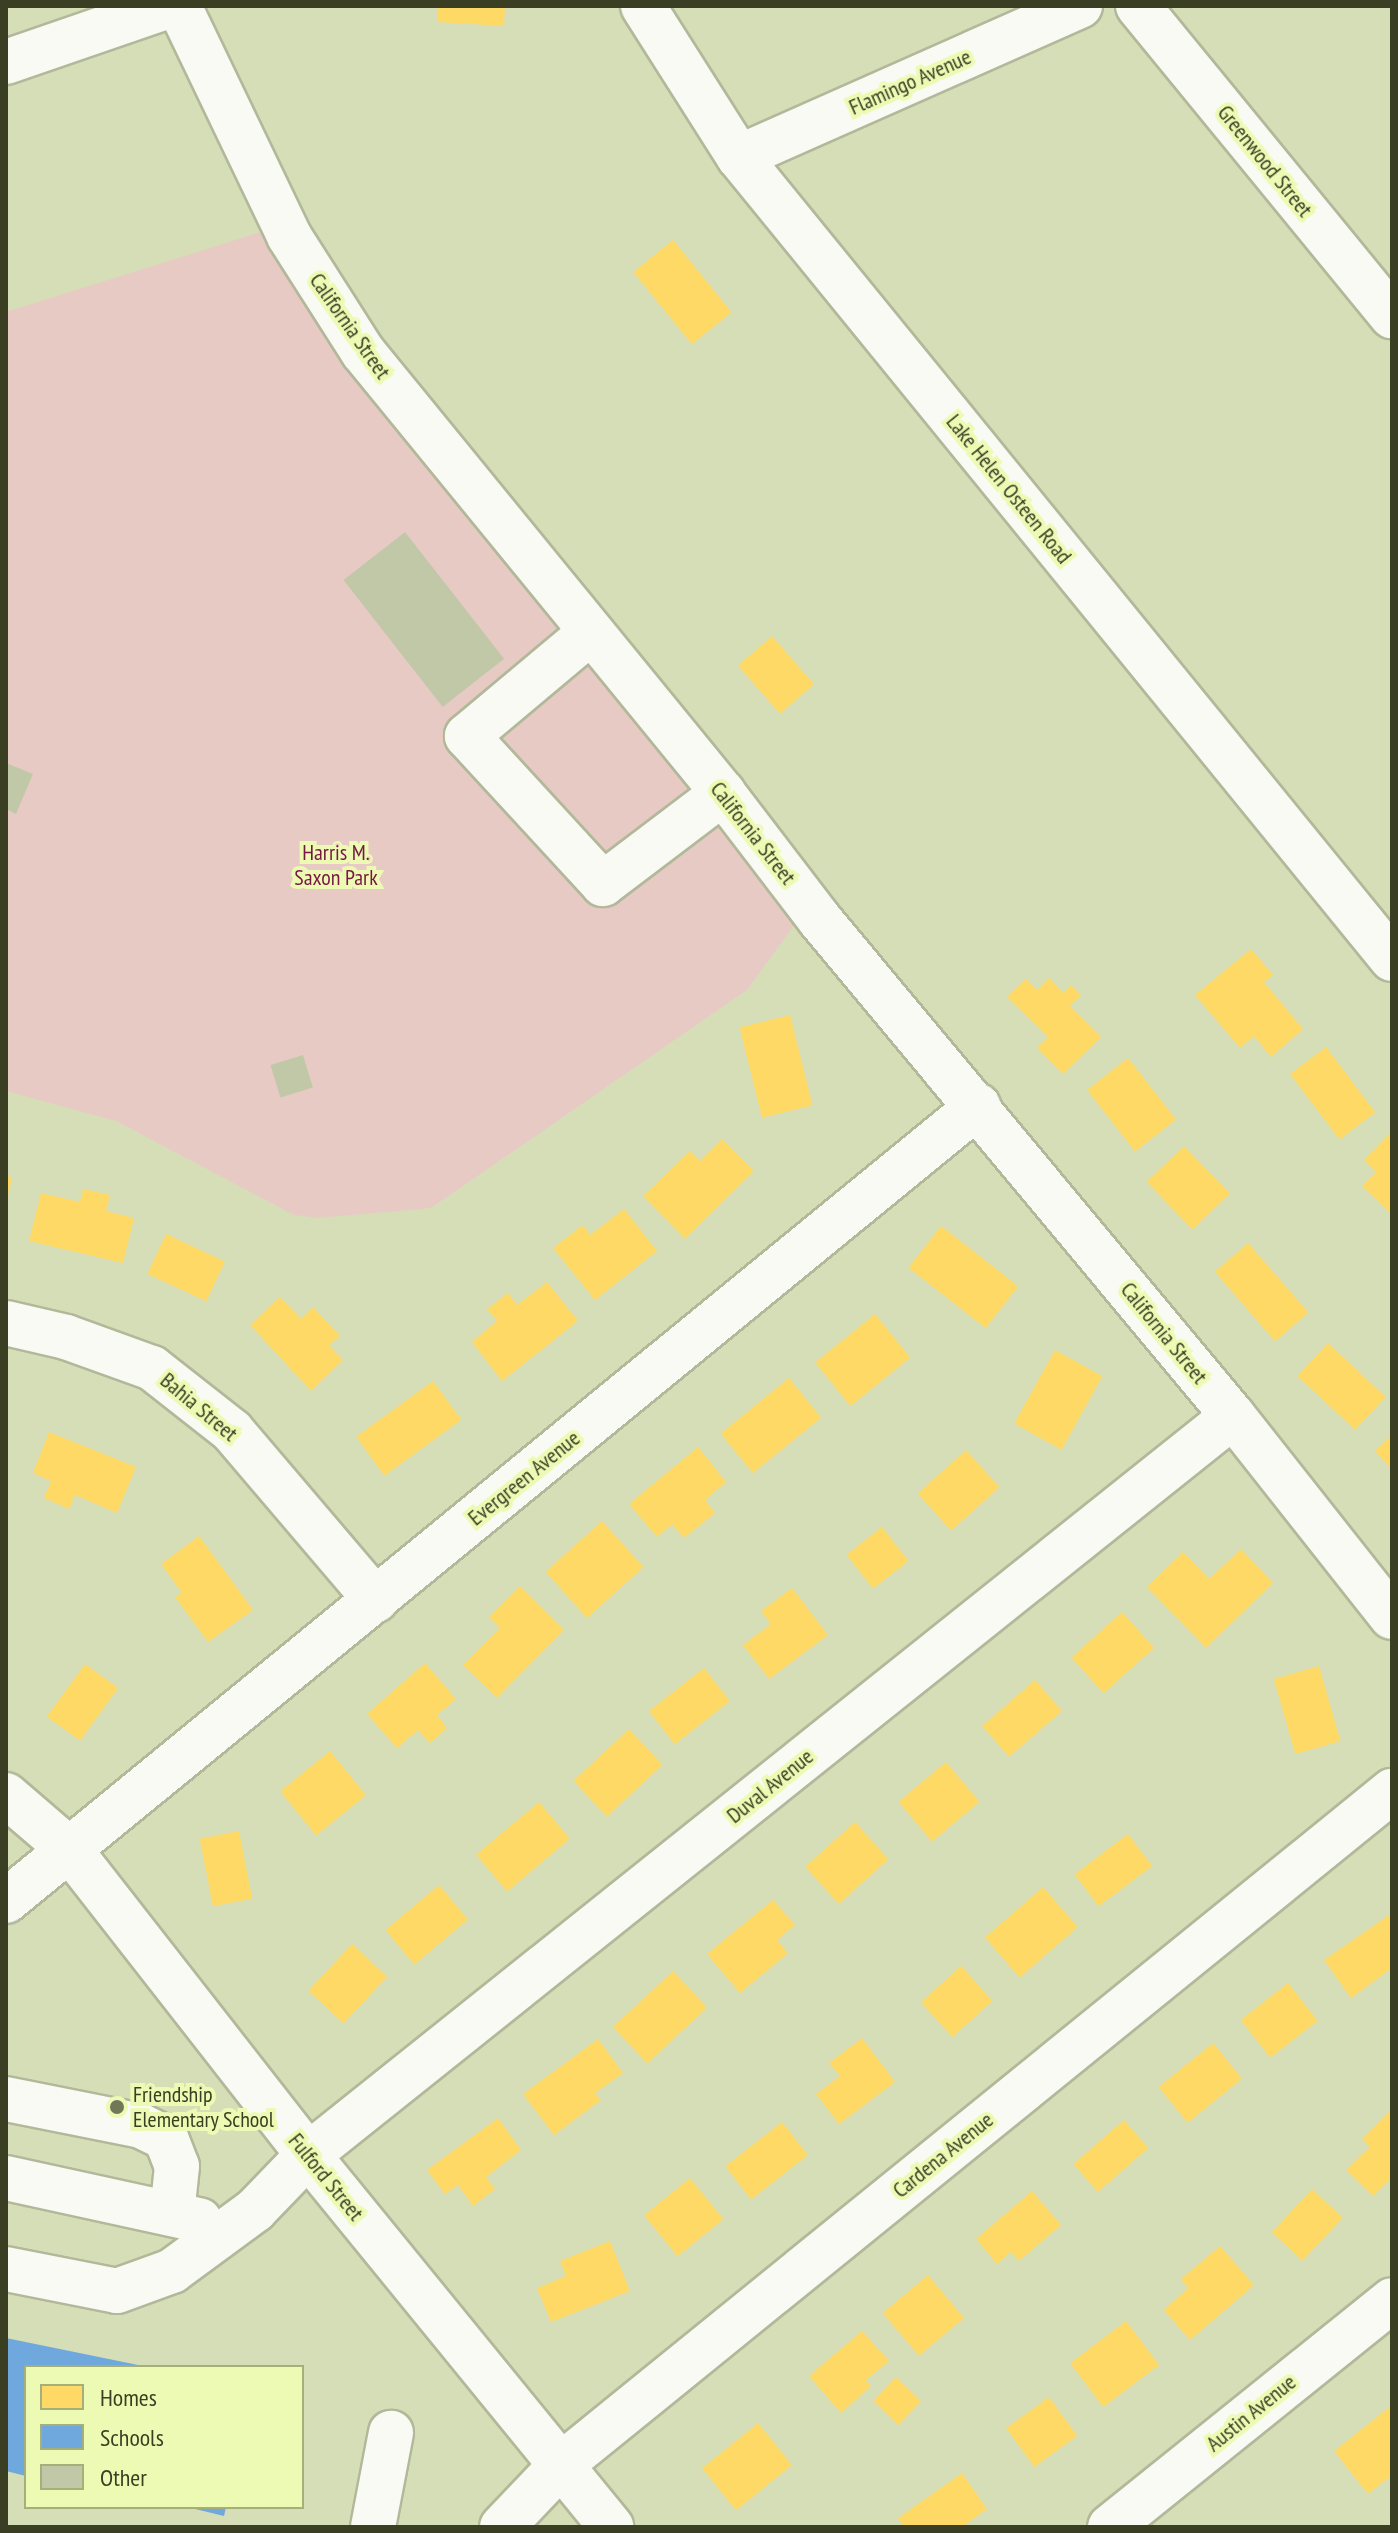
<!DOCTYPE html>
<html>
<head>
<meta charset="utf-8">
<style>
	body { margin:0 }
	#map { position:relative; width:1398px; height:2533px; overflow:hidden; background:#d6deb7; font-family:"PT Sans Narrow",sans-serif }
	div>[style] { position:absolute }
	.green>* { inset:0; background:#e8cac4 }
	.homes>* { inset:0; background:#ffd966; transform-origin:0 0 }
	.schools>* { inset:0; background:#6fa8dc }
	.building>* { inset:0; background:#c1c8a7; transform-origin:0 0 }
	.roads { filter:drop-shadow(2px 0 #b2b89a) drop-shadow(-2px 0 #b2b89a) drop-shadow(0 2px #b2b89a) drop-shadow(0 -2px #b2b89a) }
	.minor>* { height:44px; margin:-22px; padding:0 22px; transform-origin:22px; border-radius:22px; background:#f9faf4 }
	.dots>* { width:22px; height:22px; translate:-50% -50%; box-sizing:border-box; border:4px solid #edfab4; border-radius:50% }
	span { translate:-50% -50%; white-space:nowrap; text-align:center; line-height:1.15; -webkit-text-stroke:8px #edfab4; paint-order:stroke }
	.street-label { font-size:22px; color:#3a3f23 }
	.park-label { font-size:22px; color:#761744 }
	.poi-label { font-size:22px; color:#3a3f23 }
	.left { translate:0 -50%; text-align:left }
	.frame { position:absolute; inset:0; border:8px solid #3a3f23; pointer-events:none }
	.legend { position:absolute; left:24px; top:2365px; width:280px; height:144px; box-sizing:border-box; background:#edfab4; border:2px solid #a5af7a; margin:0; padding:10px 14px; list-style:none; font-size:24px; color:#3a3f23 }
	.legend li { display:flex; align-items:center; gap:16px; height:40px }
	.legend b { width:40px; border:2px solid #a5af7a }
</style>
</head>
<body>
<div id="map">
	<div class="green">
		<div style="clip-path:polygon(261px 232px,413px 436px,800px 917px,747px 990px,431px 1208px,318px 1218px,294px 1215px,116px 1121px,6px 1091px,6px 312px)"></div>
	</div>
	<div class="homes">
		<div style="clip-path:polygon(438px 6px,505px 6px,504px 26px,438px 22px)"></div>
		<div style="left:673px;top:240px;width:93px;height:51px;rotate:51deg"></div>
		<div style="left:772px;top:636px;width:64px;height:45px;rotate:49deg"></div>
		<div style="clip-path:polygon(1251px 949px,1273px 975px,1264px 982px,1303px 1029px,1271px 1057px,1254px 1036px,1240px 1048px,1195px 995px)"></div>
		<div style="clip-path:polygon(1049px 978px,1063px 993px,1071px 985px,1081px 995px,1070px 1006px,1101px 1037px,1063px 1074px,1037px 1048px,1048px 1037px,1007px 997px,1026px 979px,1037px 990px)"></div>
		<div style="left:790px;top:1015px;width:93px;height:52px;rotate:76deg"></div>
		<div style="left:1326px;top:1047px;width:82px;height:45px;rotate:53deg"></div>
		<div style="left:1128px;top:1058px;width:78px;height:52px;rotate:52deg"></div>
		<div style="clip-path:polygon(1389px 1134px,1392px 1136px,1392px 1215px,1362px 1186px,1376px 1172px,1364px 1160px)"></div>
		<div style="clip-path:polygon(722px 1139px,754px 1171px,685px 1239px,643px 1196px,690px 1151px,700px 1161px)"></div>
		<div style="left:1184px;top:1146px;width:66px;height:52px;rotate:46deg"></div>
		<div style="clip-path:polygon(6px 1176px,12px 1177px,7px 1200px,6px 1200px)"></div>
		<div style="clip-path:polygon(83px 1189px,110px 1195px,106px 1211px,134px 1218px,123px 1263px,29px 1241px,41px 1193px,80px 1202px)"></div>
		<div style="clip-path:polygon(624px 1209px,657px 1251px,595px 1300px,553px 1248px,583px 1225px,590px 1235px)"></div>
		<div style="left:941px;top:1226px;width:98px;height:53px;rotate:38deg"></div>
		<div style="left:166px;top:1234px;width:65px;height:44px;rotate:25deg"></div>
		<div style="left:1248px;top:1243px;width:92px;height:44px;rotate:49deg"></div>
		<div style="clip-path:polygon(547px 1282px,578px 1321px,502px 1381px,472px 1342px,497px 1321px,487px 1309px,508px 1293px,517px 1305px)"></div>
		<div style="clip-path:polygon(280px 1297px,301px 1319px,313px 1307px,340px 1336px,329px 1345px,343px 1360px,311px 1391px,250px 1325px)"></div>
		<div style="left:875px;top:1314px;width:56px;height:77px;rotate:51deg"></div>
		<div style="left:1328px;top:1343px;width:79px;height:45px;rotate:43deg"></div>
		<div style="left:1055px;top:1350px;width:54px;height:84px;rotate:29deg"></div>
		<div style="left:789px;top:1378px;width:51px;height:88px;rotate:51deg"></div>
		<div style="left:433px;top:1381px;width:48px;height:95px;rotate:54deg"></div>
		<div style="clip-path:polygon(49px 1432px,136px 1467px,117px 1513px,75px 1495px,69px 1509px,44px 1498px,51px 1481px,33px 1473px)"></div>
		<div style="clip-path:polygon(1392px 1435px,1392px 1470px,1375px 1451px)"></div>
		<div style="clip-path:polygon(698px 1447px,726px 1482px,705px 1500px,715px 1513px,684px 1538px,672px 1524px,657px 1537px,629px 1504px)"></div>
		<div style="left:966px;top:1450px;width:50px;height:65px;rotate:48deg"></div>
		<div style="left:602px;top:1521px;width:62px;height:76px;rotate:48deg"></div>
		<div style="left:882px;top:1527px;width:43px;height:45px;rotate:52deg"></div>
		<div style="clip-path:polygon(199px 1536px,253px 1610px,208px 1642px,175px 1597px,182px 1593px,161px 1564px)"></div>
		<div style="clip-path:polygon(1241px 1549px,1273px 1583px,1206px 1648px,1147px 1587px,1183px 1552px,1209px 1579px)"></div>
		<div style="clip-path:polygon(520px 1586px,564px 1630px,497px 1698px,463px 1665px,500px 1628px,489px 1617px)"></div>
		<div style="clip-path:polygon(792px 1588px,828px 1635px,769px 1679px,743px 1645px,771px 1624px,761px 1611px)"></div>
		<div style="left:1122px;top:1612px;width:48px;height:68px;rotate:48deg"></div>
		<div style="clip-path:polygon(425px 1663px,456px 1699px,437px 1715px,447px 1728px,430px 1743px,418px 1730px,397px 1748px,367px 1714px)"></div>
		<div style="left:85px;top:1664px;width:41px;height:65px;rotate:36deg"></div>
		<div style="left:1319px;top:1666px;width:78px;height:47px;rotate:74deg"></div>
		<div style="left:704px;top:1668px;width:42px;height:70px;rotate:52deg"></div>
		<div style="left:1035px;top:1680px;width:41px;height:70px;rotate:49deg"></div>
		<div style="left:629px;top:1729px;width:49px;height:76px;rotate:47deg"></div>
		<div style="left:330px;top:1751px;width:57px;height:64px;rotate:51deg"></div>
		<div style="left:946px;top:1762px;width:52px;height:62px;rotate:50deg"></div>
		<div style="left:539px;top:1802px;width:48px;height:82px;rotate:50deg"></div>
		<div style="left:855px;top:1822px;width:50px;height:67px;rotate:48deg"></div>
		<div style="left:239px;top:1831px;width:69px;height:40px;rotate:79deg"></div>
		<div style="left:1128px;top:1834px;width:40px;height:67px;rotate:53deg"></div>
		<div style="left:439px;top:1885px;width:45px;height:70px;rotate:50deg"></div>
		<div style="left:1043px;top:1887px;width:53px;height:77px;rotate:49deg"></div>
		<div style="clip-path:polygon(773px 1900px,795px 1925px,777px 1940px,788px 1953px,740px 1993px,707px 1954px)"></div>
		<div style="clip-path:polygon(1392px 1913px,1392px 1968px,1351px 1998px,1324px 1960px)"></div>
		<div style="left:352px;top:1944px;width:48px;height:64px;rotate:43deg"></div>
		<div style="left:961px;top:1966px;width:47px;height:54px;rotate:48deg"></div>
		<div style="left:673px;top:1971px;width:50px;height:82px;rotate:47deg"></div>
		<div style="left:1288px;top:1983px;width:48px;height:60px;rotate:52deg"></div>
		<div style="clip-path:polygon(862px 2038px,895px 2082px,839px 2124px,816px 2094px,840px 2076px,829px 2063px)"></div>
		<div style="clip-path:polygon(598px 2039px,623px 2073px,595px 2093px,601px 2100px,554px 2135px,523px 2094px)"></div>
		<div style="left:1213px;top:2043px;width:46px;height:70px;rotate:51deg"></div>
		<div style="clip-path:polygon(1392px 2109px,1392px 2177px,1373px 2196px,1346px 2170px,1370px 2147px,1362px 2139px)"></div>
		<div style="clip-path:polygon(498px 2118px,521px 2150px,486px 2177px,495px 2189px,473px 2206px,458px 2185px,445px 2194px,427px 2170px)"></div>
		<div style="left:1124px;top:2120px;width:37px;height:67px;rotate:49deg"></div>
		<div style="left:782px;top:2122px;width:42px;height:72px;rotate:52deg"></div>
		<div style="left:690px;top:2178px;width:53px;height:59px;rotate:51deg"></div>
		<div style="left:1312px;top:2189px;width:42px;height:59px;rotate:43deg"></div>
		<div style="clip-path:polygon(1032px 2191px,1061px 2225px,1019px 2261px,1011px 2252px,997px 2264px,976px 2239px)"></div>
		<div style="clip-path:polygon(610px 2241px,630px 2291px,551px 2322px,537px 2288px,566px 2276px,560px 2261px)"></div>
		<div style="clip-path:polygon(1220px 2246px,1254px 2285px,1190px 2340px,1164px 2310px,1188px 2288px,1181px 2279px)"></div>
		<div style="left:928px;top:2275px;width:56px;height:59px;rotate:50deg"></div>
		<div style="left:1126px;top:2321px;width:55px;height:70px;rotate:53deg"></div>
		<div style="clip-path:polygon(862px 2331px,889px 2361px,866px 2380px,871px 2386px,841px 2413px,809px 2376px)"></div>
		<div style="left:896px;top:2377px;width:35px;height:33px;rotate:44deg"></div>
		<div style="left:1049px;top:2397px;width:48px;height:53px;rotate:54deg"></div>
		<div style="clip-path:polygon(1392px 2405px,1392px 2475px,1368px 2494px,1334px 2451px)"></div>
		<div style="left:758px;top:2423px;width:54px;height:72px;rotate:51deg"></div>
		<div style="clip-path:polygon(962px 2473px,987px 2509px,962px 2527px,904px 2527px,898px 2518px)"></div>
	</div>
	<div class="schools">
		<div style="clip-path:polygon(6px 2338px,143px 2366px,143px 2367px,26px 2367px,26px 2476px,6px 2471px)"></div>
		<div style="clip-path:polygon(187px 2507px,226px 2507px,224px 2516px)"></div>
	</div>
	<div class="building">
		<div style="left:405px;top:532px;width:161px;height:78px;rotate:52deg"></div>
		<div style="clip-path:polygon(6px 763px,33px 774px,16px 814px,6px 809px)"></div>
		<div style="left:303px;top:1055px;width:34px;height:34px;rotate:73deg"></div>
	</div>
	<div class="roads">
		<div class="minor">
			<div style="left:179px;top:6px;width:255px;rotate:64.4deg"></div>
			<div style="left:289px;top:236px;width:138px;rotate:57.5deg"></div>
			<div style="left:363px;top:352px;width:569px;rotate:50.77deg"></div>
			<div style="left:723px;top:793px;width:160px;rotate:52.6deg"></div>
			<div style="left:820px;top:920px;width:645px;rotate:50.22deg"></div>
			<div style="left:1233px;top:1416px;width:256px;rotate:51.7deg"></div>
			<div style="left:643px;top:6px;width:179px;rotate:57.6deg"></div>
			<div style="left:739px;top:157px;width:1034px;rotate:50.85deg"></div>
			<div style="left:1138px;top:6px;width:401px;rotate:50.7deg"></div>
			<div style="left:6px;top:62px;width:172px;rotate:-19deg"></div>
			<div style="left:739px;top:157px;width:373px;rotate:-23.9deg"></div>
			<div style="left:591px;top:632px;width:162px;rotate:140deg"></div>
			<div style="left:467px;top:736px;width:201px;rotate:47.4deg"></div>
			<div style="left:603px;top:884px;width:151px;rotate:-37.2deg"></div>
			<div style="left:6px;top:1323px;width:62px;rotate:13.1deg"></div>
			<div style="left:66px;top:1337px;width:91px;rotate:19.8deg"></div>
			<div style="left:152px;top:1368px;width:102px;rotate:38.2deg"></div>
			<div style="left:232px;top:1431px;width:222px;rotate:49.6deg"></div>
			<div style="left:6px;top:1795px;width:84px;rotate:40.7deg"></div>
			<div style="left:70px;top:1850px;width:387px;rotate:52deg"></div>
			<div style="left:308px;top:2155px;width:480px;rotate:50.8deg"></div>
			<div style="left:6px;top:1901px;width:1256px;rotate:-39.28deg"></div>
			<div style="left:6px;top:2099px;width:138px;rotate:11.3deg"></div>
			<div style="left:141px;top:2126px;width:28px;rotate:26deg"></div>
			<div style="left:166px;top:2138px;width:30px;rotate:69deg"></div>
			<div style="left:177px;top:2166px;width:48px;rotate:95.9deg"></div>
			<div style="left:6px;top:2178px;width:198px;rotate:12.3deg"></div>
			<div style="left:6px;top:2269px;width:113px;rotate:11.2deg"></div>
			<div style="left:117px;top:2291px;width:59px;rotate:-20deg"></div>
			<div style="left:172px;top:2271px;width:103px;rotate:-36.3deg"></div>
			<div style="left:255px;top:2210px;width:76px;rotate:-46.1deg"></div>
			<div style="left:308px;top:2155px;width:1184px;rotate:-38.62deg"></div>
			<div style="left:373px;top:2527px;width:96px;rotate:-79.2deg"></div>
			<div style="left:502px;top:2527px;width:87px;rotate:-46.4deg"></div>
			<div style="left:562px;top:2464px;width:1069px;rotate:-39.04deg"></div>
			<div style="left:1110px;top:2527px;width:362px;rotate:-38.8deg"></div>
		</div>
	</div>
	<div class="dots">
		<div style="left:117px;top:2107px;background:#717757"></div>
	</div>
	<div class="street-label">
		<span style="left:910px;top:82px;rotate:-24deg">Flamingo Avenue</span>
		<span style="left:1265px;top:161px;rotate:51deg">Greenwood Street</span>
		<span style="left:350px;top:326px;rotate:55deg">California Street</span>
		<span style="left:1009px;top:489px;rotate:51deg">Lake Helen Osteen Road</span>
		<span style="left:753px;top:833px;rotate:52deg">California Street</span>
		<span style="left:1164px;top:1333px;rotate:51deg">California Street</span>
		<span style="left:199px;top:1407px;rotate:40deg">Bahia Street</span>
		<span style="left:524px;top:1478px;rotate:-39deg">Evergreen Avenue</span>
		<span style="left:770px;top:1786px;rotate:-39deg">Duval Avenue</span>
		<span style="left:943px;top:2155px;rotate:-39deg">Cardena Avenue</span>
		<span style="left:326px;top:2177px;rotate:51deg">Fulford Street</span>
		<span style="left:1251px;top:2413px;rotate:-39deg">Austin Avenue</span>
	</div>
	<div class="park-label">
		<span style="left:336px;top:865px">Harris M.<br>Saxon Park</span>
	</div>
	<div class="poi-label">
		<span class="left" style="left:133px;top:2107px">Friendship<br>Elementary School</span>
	</div>
	<div class="frame"></div>
	<ul class="legend">
	<li><b style="height:22px;background:#ffd966"></b>Homes</li>
	<li><b style="height:22px;background:#6fa8dc"></b>Schools</li>
	<li><b style="height:22px;background:#c1c8a7"></b>Other</li>
	</ul>
</div>
</body>
</html>
